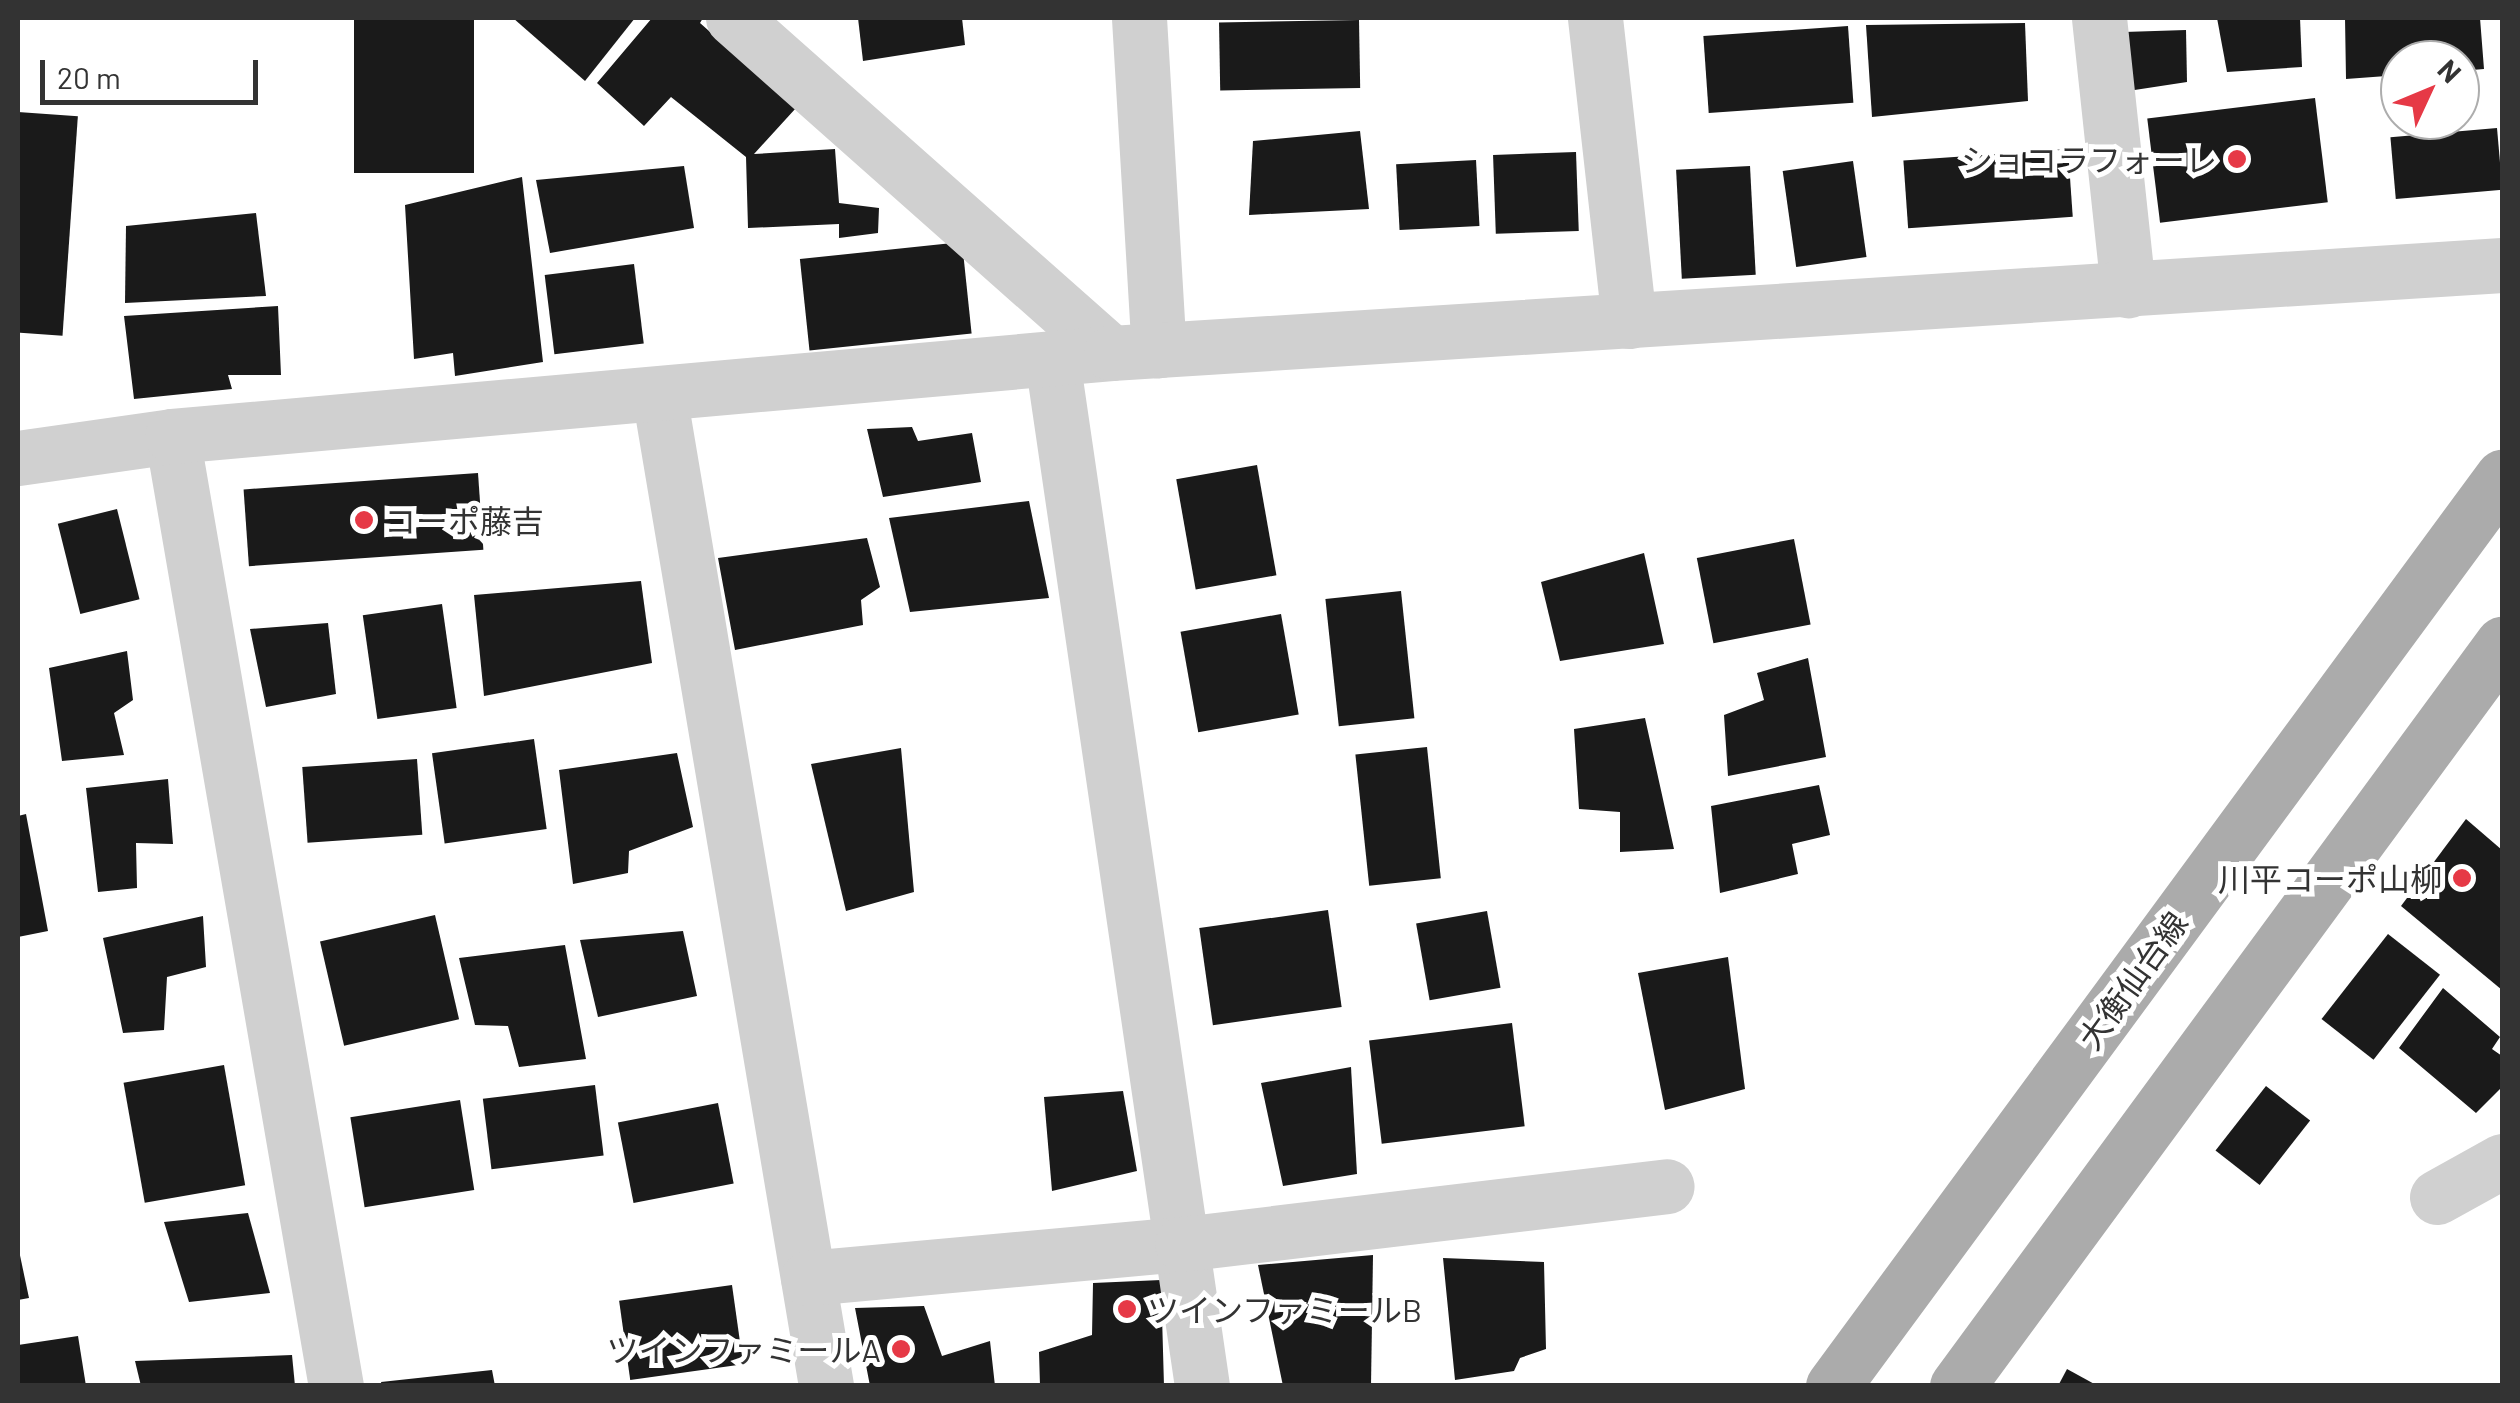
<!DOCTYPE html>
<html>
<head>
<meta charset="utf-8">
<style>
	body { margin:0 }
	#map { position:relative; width:2520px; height:1403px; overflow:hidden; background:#fff; font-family:Barlow,"Noto Sans JP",sans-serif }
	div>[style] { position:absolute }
	.building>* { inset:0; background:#1a1a1a; transform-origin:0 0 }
	.minor>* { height:55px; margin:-27.5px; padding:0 27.5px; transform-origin:27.5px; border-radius:27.5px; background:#d0d0d0 }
	.major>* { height:55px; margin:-27.5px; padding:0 27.5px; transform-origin:27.5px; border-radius:27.5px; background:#ababab }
	.dots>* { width:28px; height:28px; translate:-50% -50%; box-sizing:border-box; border:5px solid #fff; border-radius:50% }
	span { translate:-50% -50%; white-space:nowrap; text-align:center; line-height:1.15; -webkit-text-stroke:10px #fff; paint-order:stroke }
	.poi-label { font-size:32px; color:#333 }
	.right { translate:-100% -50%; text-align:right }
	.left { translate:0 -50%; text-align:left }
	.street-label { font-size:32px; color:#333 }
	.frame { position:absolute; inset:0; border:20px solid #333; pointer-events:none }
	.north { position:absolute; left:2380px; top:40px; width:100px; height:100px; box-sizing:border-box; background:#fff; border:2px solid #adadad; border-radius:50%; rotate:46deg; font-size:28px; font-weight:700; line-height:40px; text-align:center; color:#333 }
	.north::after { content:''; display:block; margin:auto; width:35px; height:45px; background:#e63946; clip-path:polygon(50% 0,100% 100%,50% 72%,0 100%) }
	.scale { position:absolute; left:40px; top:60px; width:218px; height:45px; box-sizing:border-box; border:5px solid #333; border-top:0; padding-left:12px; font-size:30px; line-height:35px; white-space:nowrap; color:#333; -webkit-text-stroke:8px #fff; paint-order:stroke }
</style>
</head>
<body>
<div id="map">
	<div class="building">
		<div style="left:354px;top:18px;width:120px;height:155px"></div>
		<div style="clip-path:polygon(513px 18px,635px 18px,585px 81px)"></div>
		<div style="clip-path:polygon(652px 18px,703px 18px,700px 23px,796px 108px,754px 154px,835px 149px,839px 203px,879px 208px,878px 233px,839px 238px,839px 224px,748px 228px,746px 157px,671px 97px,644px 126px,597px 83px)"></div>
		<div style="clip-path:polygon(858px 18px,962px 18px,965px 45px,863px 61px)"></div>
		<div style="clip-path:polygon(2217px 18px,2300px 18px,2302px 67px,2227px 72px)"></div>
		<div style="clip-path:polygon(2345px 18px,2480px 18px,2484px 69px,2460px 71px,2460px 60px,2400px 60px,2400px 75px,2346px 79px)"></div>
		<div style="left:1359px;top:20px;width:68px;height:140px;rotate:89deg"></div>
		<div style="clip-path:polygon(2025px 23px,2028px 101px,1872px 117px,1866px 25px)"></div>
		<div style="left:1848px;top:26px;width:77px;height:145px;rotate:86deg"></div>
		<div style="clip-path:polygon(2186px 30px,2187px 82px,2128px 91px,2124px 32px)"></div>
		<div style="left:2315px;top:98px;width:105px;height:169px;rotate:83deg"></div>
		<div style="left:18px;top:112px;width:60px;height:220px;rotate:4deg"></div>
		<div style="left:2497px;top:128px;width:62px;height:107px;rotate:85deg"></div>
		<div style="clip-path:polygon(1360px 131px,1369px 209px,1249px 215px,1253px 141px)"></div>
		<div style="left:2068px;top:149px;width:68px;height:165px;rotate:86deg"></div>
		<div style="left:1576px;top:152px;width:79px;height:83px;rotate:88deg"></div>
		<div style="left:1476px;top:160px;width:66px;height:80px;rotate:87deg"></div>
		<div style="left:1853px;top:161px;width:97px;height:71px;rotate:82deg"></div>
		<div style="clip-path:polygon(684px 166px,694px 228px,550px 253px,536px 180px)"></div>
		<div style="left:1750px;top:166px;width:109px;height:74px;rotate:87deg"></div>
		<div style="clip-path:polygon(522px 177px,543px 362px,455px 376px,453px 353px,414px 359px,405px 205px)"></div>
		<div style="clip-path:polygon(256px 213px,266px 296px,125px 303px,126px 226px)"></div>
		<div style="left:962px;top:242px;width:92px;height:163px;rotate:84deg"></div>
		<div style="left:634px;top:264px;width:80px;height:90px;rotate:83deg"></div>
		<div style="clip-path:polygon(278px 306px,281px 375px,228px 375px,232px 389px,134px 399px,124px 316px)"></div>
		<div style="clip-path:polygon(912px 427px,918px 441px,972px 433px,981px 482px,883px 497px,867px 429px)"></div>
		<div style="left:1257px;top:465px;width:112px;height:82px;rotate:80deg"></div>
		<div style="left:478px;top:473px;width:77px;height:235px;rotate:86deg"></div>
		<div style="clip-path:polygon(1029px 501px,1049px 598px,910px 612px,889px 518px)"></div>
		<div style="left:117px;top:509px;width:93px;height:61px;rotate:76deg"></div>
		<div style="clip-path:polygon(867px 538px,880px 587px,861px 600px,863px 625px,735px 650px,718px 558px)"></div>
		<div style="left:1794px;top:539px;width:87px;height:99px;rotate:79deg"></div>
		<div style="clip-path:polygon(1644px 553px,1664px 644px,1560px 661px,1541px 582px)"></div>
		<div style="clip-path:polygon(641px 581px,652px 663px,484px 696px,474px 595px)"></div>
		<div style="left:1401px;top:591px;width:128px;height:76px;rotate:84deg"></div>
		<div style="left:442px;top:604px;width:105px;height:80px;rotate:82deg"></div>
		<div style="left:1281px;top:614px;width:102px;height:102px;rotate:80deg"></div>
		<div style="clip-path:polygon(328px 623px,336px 694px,266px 707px,250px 629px)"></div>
		<div style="clip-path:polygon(127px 651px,133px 700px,114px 713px,124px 755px,62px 761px,49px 668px)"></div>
		<div style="clip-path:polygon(1808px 658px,1826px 757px,1728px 776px,1724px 715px,1764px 700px,1757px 673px)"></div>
		<div style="clip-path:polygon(1645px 718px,1674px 849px,1620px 852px,1620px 812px,1579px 809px,1574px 729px)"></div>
		<div style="left:534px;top:739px;width:91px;height:103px;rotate:82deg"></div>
		<div style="left:1427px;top:747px;width:132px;height:72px;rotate:84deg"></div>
		<div style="clip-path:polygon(901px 748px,914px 892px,846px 911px,811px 764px)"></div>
		<div style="clip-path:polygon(677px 753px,693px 827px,629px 851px,628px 873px,573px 884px,559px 770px)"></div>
		<div style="left:417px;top:759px;width:76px;height:115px;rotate:86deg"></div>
		<div style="clip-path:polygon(168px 779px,173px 844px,136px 843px,137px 888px,98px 892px,86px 788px)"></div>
		<div style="clip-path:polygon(1819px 785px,1830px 835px,1792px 844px,1798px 874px,1720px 893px,1711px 806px)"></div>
		<div style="clip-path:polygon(26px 814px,48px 931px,18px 937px,18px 816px)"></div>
		<div style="clip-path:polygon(2466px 819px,2502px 850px,2502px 990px,2401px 906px)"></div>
		<div style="left:1328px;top:910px;width:98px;height:130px;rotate:82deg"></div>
		<div style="left:1487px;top:911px;width:78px;height:72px;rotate:80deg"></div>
		<div style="left:435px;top:915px;width:107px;height:118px;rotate:77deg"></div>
		<div style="clip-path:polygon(203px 916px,206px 967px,167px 977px,164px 1030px,123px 1033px,103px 938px)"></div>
		<div style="clip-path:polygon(683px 931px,697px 996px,598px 1017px,580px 940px)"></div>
		<div style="left:2388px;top:934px;width:66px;height:108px;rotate:38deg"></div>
		<div style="clip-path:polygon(565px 945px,586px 1059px,519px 1067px,508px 1026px,475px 1025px,459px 958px)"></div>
		<div style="clip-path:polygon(1728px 957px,1745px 1089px,1665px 1110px,1638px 973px)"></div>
		<div style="clip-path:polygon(2443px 988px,2500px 1037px,2492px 1049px,2502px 1056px,2502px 1087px,2476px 1113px,2399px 1048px)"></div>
		<div style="left:1512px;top:1023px;width:104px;height:144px;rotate:83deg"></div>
		<div style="left:224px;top:1065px;width:122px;height:102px;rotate:80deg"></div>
		<div style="clip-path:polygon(1351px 1067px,1357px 1174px,1283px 1186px,1261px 1083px)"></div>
		<div style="left:595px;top:1085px;width:71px;height:113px;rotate:83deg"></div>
		<div style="left:2266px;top:1086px;width:56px;height:82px;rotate:38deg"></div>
		<div style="clip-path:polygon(1123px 1091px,1137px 1171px,1052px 1191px,1044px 1097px)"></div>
		<div style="left:460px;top:1100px;width:91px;height:111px;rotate:81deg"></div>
		<div style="left:718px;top:1103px;width:82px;height:102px;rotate:79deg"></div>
		<div style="clip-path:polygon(248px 1213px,270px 1293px,189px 1302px,164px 1222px)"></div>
		<div style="clip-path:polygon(18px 1246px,29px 1298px,18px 1300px)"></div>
		<div style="clip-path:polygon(1373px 1255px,1371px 1386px,1283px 1386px,1258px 1265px)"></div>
		<div style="clip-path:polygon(1443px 1258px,1544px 1262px,1546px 1349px,1520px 1358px,1514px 1371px,1455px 1380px)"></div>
		<div style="clip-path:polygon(1161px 1280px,1164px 1386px,1040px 1386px,1039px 1352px,1092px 1335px,1093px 1283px)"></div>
		<div style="left:732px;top:1285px;width:80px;height:114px;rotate:82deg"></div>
		<div style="clip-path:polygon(924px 1306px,942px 1356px,990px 1341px,995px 1386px,870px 1386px,855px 1308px)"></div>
		<div style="clip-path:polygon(78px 1336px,86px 1386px,18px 1386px,18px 1345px)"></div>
		<div style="clip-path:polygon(292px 1355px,295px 1386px,141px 1386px,135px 1361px)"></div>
		<div style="clip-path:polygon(2067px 1369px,2098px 1386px,2058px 1386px)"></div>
		<div style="clip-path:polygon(492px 1370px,495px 1386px,382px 1386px,381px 1382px)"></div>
	</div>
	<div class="minor">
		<div style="left:733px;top:18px;width:505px;rotate:41.55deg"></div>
		<div style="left:1139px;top:18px;width:333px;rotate:86.6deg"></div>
		<div style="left:1595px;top:18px;width:305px;rotate:83.6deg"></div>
		<div style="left:2099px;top:18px;width:274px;rotate:83.9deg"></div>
		<div style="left:1052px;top:359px;width:1038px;rotate:81.69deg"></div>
		<div style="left:659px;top:394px;width:1006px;rotate:80.44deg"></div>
		<div style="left:172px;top:436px;width:964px;rotate:80.21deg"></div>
		<div style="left:18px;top:458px;width:156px;rotate:-8.1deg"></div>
		<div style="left:172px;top:436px;width:943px;rotate:-5.05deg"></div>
		<div style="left:1111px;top:353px;width:1394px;rotate:-3.62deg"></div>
		<div style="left:2437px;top:1197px;width:74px;rotate:-29deg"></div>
		<div style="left:808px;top:1278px;width:376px;rotate:-5.2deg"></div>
		<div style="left:1182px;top:1244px;width:488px;rotate:-6.8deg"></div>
	</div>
	<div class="major">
		<div style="left:1833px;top:1386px;width:1129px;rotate:-53.65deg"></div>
		<div style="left:1957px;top:1386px;width:921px;rotate:-53.7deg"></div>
	</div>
	<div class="dots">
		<div style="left:2237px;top:159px;background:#e63946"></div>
		<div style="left:364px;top:520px;background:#e63946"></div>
		<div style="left:2462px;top:878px;background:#e63946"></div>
		<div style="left:1127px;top:1309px;background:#e63946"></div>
		<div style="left:901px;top:1349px;background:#e63946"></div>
	</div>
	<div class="poi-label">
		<span class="right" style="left:2217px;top:159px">ショコラフォーレ</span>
		<span class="left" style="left:384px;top:520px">コーポ藤吉</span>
		<span class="right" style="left:2442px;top:878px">川平コーポ山柳</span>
		<span class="left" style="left:1147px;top:1309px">ツインファミールB</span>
		<span class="right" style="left:881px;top:1349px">ツインファミールA</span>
	</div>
	<div class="street-label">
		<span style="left:2132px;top:980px;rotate:-54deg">大衡仙台線</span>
	</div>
	<div class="frame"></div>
	<div class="north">N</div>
	<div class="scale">20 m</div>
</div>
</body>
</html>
